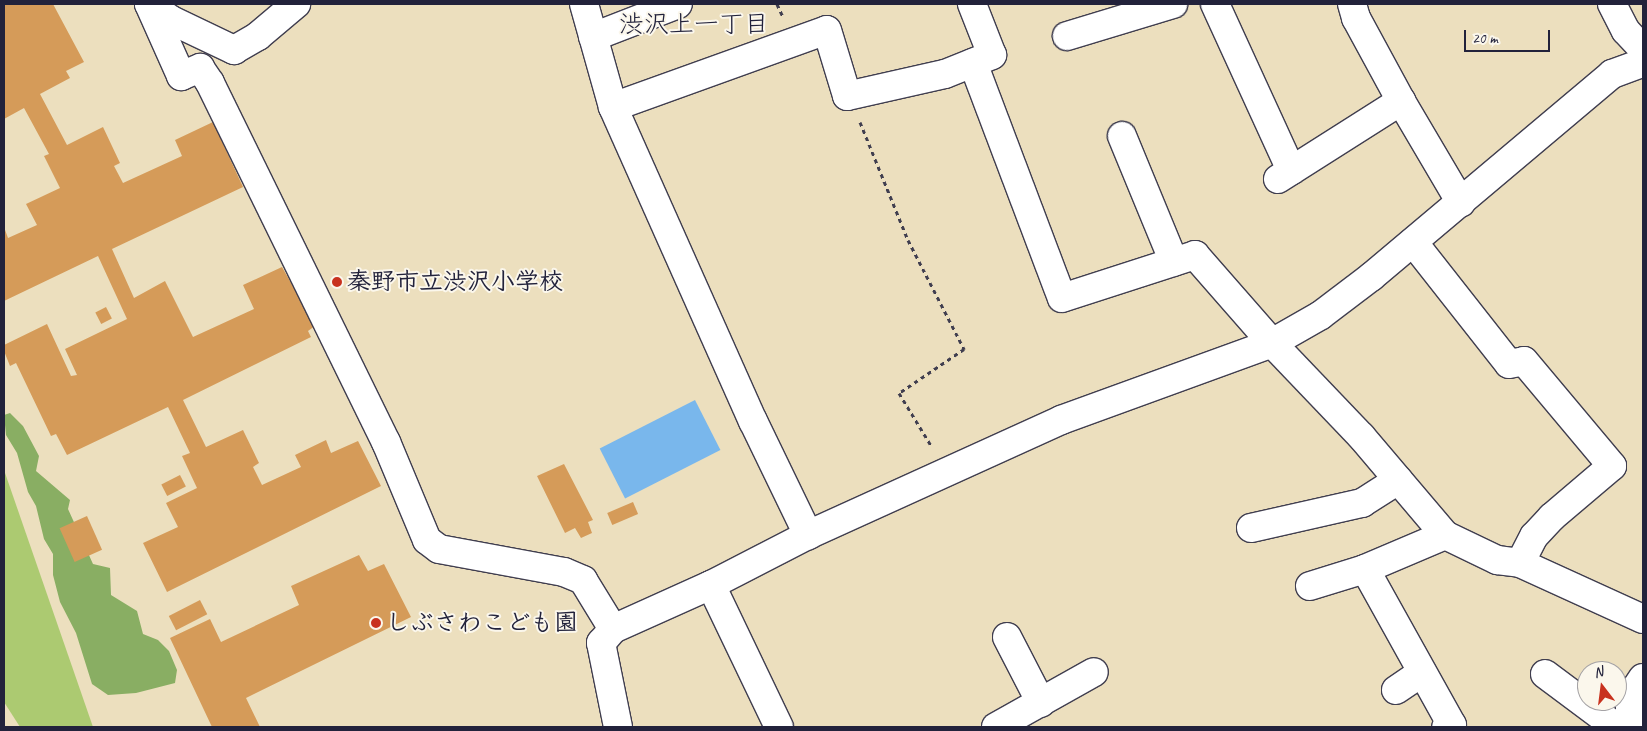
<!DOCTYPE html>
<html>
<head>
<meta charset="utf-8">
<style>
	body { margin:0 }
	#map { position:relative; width:1647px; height:731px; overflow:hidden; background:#ecdfbe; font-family:Caveat,"Klee One",sans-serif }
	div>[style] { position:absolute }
	.green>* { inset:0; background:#acca71 }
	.forest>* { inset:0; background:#89ae63 }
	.water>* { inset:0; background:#79b7ec; transform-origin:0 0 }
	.building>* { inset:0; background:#d59b59; transform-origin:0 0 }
	.path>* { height:3px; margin-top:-1.5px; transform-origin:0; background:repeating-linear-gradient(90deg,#403e4f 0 4px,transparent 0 8px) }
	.roads { filter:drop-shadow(1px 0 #403e4f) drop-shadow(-1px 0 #403e4f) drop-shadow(0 1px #403e4f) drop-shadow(0 -1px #403e4f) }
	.minor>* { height:28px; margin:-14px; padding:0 14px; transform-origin:14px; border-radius:14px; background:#fff }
	.dots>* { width:14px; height:14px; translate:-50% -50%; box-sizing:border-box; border:2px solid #fbf7ec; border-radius:50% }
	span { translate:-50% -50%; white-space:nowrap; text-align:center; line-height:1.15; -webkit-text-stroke:4px #fbf7ec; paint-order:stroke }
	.poi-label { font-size:24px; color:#22223b; font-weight:700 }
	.left { translate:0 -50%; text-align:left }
	.neighbourhood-label { font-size:25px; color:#22223b }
	.frame { position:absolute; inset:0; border:5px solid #22223b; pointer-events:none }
	.north { position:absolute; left:1577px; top:661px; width:50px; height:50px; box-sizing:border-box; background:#fbf7ec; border:1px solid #a4a2a5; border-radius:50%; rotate:345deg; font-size:14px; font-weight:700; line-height:20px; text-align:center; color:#22223b }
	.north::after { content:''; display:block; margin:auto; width:18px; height:22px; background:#c8321e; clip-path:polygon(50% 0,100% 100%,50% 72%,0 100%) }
	.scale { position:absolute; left:1464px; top:30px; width:86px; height:22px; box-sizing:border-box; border:2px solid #22223b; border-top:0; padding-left:6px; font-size:15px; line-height:18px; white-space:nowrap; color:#22223b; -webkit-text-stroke:4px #fbf7ec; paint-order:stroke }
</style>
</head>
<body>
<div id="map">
	<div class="green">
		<div style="clip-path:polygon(4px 470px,93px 727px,20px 727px,4px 702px)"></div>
	</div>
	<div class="forest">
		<div style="clip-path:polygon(10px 413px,23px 426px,39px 456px,36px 471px,70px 500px,68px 509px,93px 564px,110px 568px,111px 595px,137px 611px,143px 634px,158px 640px,169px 651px,177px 670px,175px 683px,136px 693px,108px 695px,92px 684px,76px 633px,60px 602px,53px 575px,53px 554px,44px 539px,36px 506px,28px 492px,17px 453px,6px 435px,4px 415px)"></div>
	</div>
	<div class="water">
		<div style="left:695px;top:400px;width:56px;height:107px;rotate:63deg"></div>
	</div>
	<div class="building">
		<div style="clip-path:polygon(4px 4px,53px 4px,84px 62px,66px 71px,70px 78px,40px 94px,67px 145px,103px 127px,120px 163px,114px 166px,123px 183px,182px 156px,175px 140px,213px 122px,243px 187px,112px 249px,134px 298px,165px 281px,193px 337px,254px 309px,243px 285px,282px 267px,294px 288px,298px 285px,319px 323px,308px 331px,311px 337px,183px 400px,206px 447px,243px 430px,259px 463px,253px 467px,262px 485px,301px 467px,295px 455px,326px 440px,331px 453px,358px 441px,381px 486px,167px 592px,143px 543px,178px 527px,166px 503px,197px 488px,182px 456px,190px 453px,168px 407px,67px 455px,56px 434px,51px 436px,16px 363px,10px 366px,4px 351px,4px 345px,47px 324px,71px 376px,77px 375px,65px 349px,127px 319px,98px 256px,4px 301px,4px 227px,8px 238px,37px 225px,26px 204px,60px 188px,44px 156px,49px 154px,24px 108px,4px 119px)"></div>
		<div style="left:106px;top:307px;width:13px;height:12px;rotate:63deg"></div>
		<div style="clip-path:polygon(564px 464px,593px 520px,588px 522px,592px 533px,581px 538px,575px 528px,565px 533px,537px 476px)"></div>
		<div style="left:180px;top:475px;width:13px;height:21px;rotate:63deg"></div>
		<div style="left:633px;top:502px;width:13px;height:28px;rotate:67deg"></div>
		<div style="left:87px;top:516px;width:37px;height:30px;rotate:66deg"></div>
		<div style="clip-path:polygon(359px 555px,368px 571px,384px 564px,411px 617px,246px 698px,260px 727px,212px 727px,170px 638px,210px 619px,221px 642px,299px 605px,291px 586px)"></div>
		<div style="left:200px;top:600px;width:16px;height:35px;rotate:63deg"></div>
	</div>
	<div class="path">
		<div style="left:777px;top:4px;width:14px;rotate:65deg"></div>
		<div style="left:860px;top:122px;width:127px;rotate:67.9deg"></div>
		<div style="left:908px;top:240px;width:123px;rotate:62.8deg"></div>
		<div style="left:964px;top:349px;width:78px;rotate:145.9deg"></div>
		<div style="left:899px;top:393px;width:63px;rotate:58.6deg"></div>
	</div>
	<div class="roads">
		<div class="minor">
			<div style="left:149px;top:4px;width:79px;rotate:66deg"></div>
			<div style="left:181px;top:76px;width:21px;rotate:-23deg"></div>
			<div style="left:200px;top:68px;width:18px;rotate:56deg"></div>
			<div style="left:210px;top:83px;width:400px;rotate:63.9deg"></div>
			<div style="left:386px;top:442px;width:106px;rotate:67.3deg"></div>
			<div style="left:427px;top:540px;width:15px;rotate:37deg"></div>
			<div style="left:439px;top:549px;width:127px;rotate:10.4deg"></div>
			<div style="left:564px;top:572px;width:21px;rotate:23deg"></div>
			<div style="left:583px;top:580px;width:57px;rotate:58.5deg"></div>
			<div style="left:149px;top:4px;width:27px;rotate:36deg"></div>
			<div style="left:171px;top:20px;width:70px;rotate:25.5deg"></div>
			<div style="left:234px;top:50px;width:28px;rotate:-30deg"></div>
			<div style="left:258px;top:36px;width:50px;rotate:-40.1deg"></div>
			<div style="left:584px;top:4px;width:107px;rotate:74.3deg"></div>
			<div style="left:613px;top:107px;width:344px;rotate:66deg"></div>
			<div style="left:753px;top:421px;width:127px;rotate:64.2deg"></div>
			<div style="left:1215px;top:4px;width:183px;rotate:65.4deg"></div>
			<div style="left:1352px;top:4px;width:15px;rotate:74deg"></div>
			<div style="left:1356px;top:18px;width:94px;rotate:61.5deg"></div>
			<div style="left:1401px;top:101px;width:118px;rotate:59.5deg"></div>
			<div style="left:1612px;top:4px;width:30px;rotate:63deg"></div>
			<div style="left:1626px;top:31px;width:25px;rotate:47deg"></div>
			<div style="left:1067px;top:36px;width:111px;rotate:-16.8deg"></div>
			<div style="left:593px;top:37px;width:91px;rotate:-21.2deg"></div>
			<div style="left:973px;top:63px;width:251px;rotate:69.3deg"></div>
			<div style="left:1062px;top:298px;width:140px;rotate:-17.9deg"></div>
			<div style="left:1195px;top:255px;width:117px;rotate:48.8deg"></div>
			<div style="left:1272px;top:343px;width:129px;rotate:46.3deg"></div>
			<div style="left:1361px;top:436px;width:130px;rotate:49.7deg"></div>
			<div style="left:1445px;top:535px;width:58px;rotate:25.7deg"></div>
			<div style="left:1497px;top:560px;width:23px;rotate:7deg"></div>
			<div style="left:1520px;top:563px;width:135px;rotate:24.5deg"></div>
			<div style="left:613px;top:107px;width:227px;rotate:-19.8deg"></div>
			<div style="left:827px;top:30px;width:69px;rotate:73.1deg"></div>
			<div style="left:847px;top:96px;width:100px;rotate:-12.7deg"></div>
			<div style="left:945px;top:74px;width:51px;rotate:-22deg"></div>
			<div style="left:992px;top:55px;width:55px;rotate:-111.4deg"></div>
			<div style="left:1122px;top:136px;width:136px;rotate:67.6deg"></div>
			<div style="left:1278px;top:179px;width:146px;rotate:-32.4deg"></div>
			<div style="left:1413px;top:242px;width:155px;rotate:51.8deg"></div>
			<div style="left:1509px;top:364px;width:15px;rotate:-11deg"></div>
			<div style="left:1524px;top:361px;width:137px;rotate:50deg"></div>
			<div style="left:1612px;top:466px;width:79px;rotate:139.6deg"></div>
			<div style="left:1552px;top:517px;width:26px;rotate:133deg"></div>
			<div style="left:1534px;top:536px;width:30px;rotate:117deg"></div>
			<div style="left:1251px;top:528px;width:114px;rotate:-12.7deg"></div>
			<div style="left:1362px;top:503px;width:43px;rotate:-32.6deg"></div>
			<div style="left:1445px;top:535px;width:87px;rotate:157deg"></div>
			<div style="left:1365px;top:569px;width:179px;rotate:60.9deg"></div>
			<div style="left:1452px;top:725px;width:6px;rotate:162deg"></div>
			<div style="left:711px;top:585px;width:157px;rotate:64.4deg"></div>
			<div style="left:1310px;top:586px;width:58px;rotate:-17.2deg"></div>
			<div style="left:1007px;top:637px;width:74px;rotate:62.7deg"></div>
			<div style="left:1545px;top:674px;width:89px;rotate:36.7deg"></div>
			<div style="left:1396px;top:690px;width:30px;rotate:-34deg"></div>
			<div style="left:618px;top:727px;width:86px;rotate:-101.4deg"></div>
			<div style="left:601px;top:643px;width:18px;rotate:-49deg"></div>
			<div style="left:613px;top:629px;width:107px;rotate:-24.2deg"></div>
			<div style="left:711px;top:585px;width:109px;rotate:-27.3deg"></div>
			<div style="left:808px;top:535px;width:278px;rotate:-24.4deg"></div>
			<div style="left:1061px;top:420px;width:225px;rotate:-20deg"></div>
			<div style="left:1272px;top:343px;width:56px;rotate:-29.7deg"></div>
			<div style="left:1321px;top:315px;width:63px;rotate:-37.2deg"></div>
			<div style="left:1371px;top:277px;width:315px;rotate:-40.1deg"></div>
			<div style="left:1612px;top:74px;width:33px;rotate:-20deg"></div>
			<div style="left:996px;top:727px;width:112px;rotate:-29.3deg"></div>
			<div style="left:1630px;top:727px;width:30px;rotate:-90deg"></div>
			<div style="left:1630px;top:697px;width:23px;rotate:-56deg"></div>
		</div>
	</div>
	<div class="dots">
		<div style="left:337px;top:282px;background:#c8321e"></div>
		<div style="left:376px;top:623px;background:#c8321e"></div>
	</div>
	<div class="poi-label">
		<span class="left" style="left:347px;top:282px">秦野市立渋沢小学校</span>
		<span class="left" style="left:386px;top:623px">しぶさわこども園</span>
	</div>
	<div class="neighbourhood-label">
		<span style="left:694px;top:24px">渋沢上一丁目</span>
	</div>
	<div class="frame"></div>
	<div class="north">N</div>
	<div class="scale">20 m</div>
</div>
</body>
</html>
